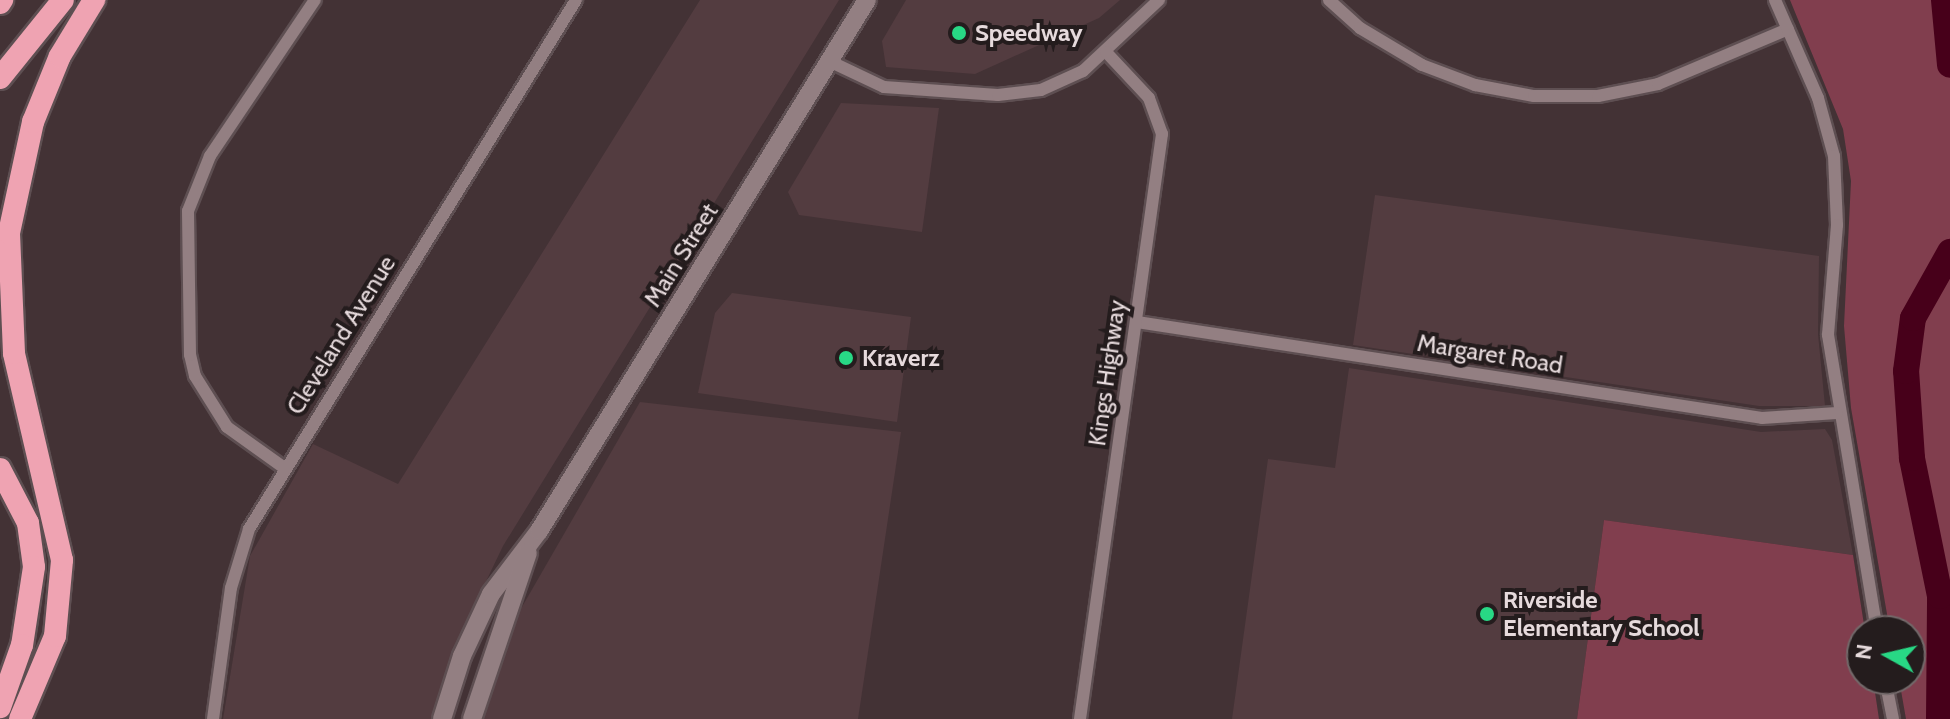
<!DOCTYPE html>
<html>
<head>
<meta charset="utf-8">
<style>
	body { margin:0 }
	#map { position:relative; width:1950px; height:719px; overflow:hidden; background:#433235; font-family:Cabin,sans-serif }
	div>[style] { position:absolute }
	.built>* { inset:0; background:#533c40 }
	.green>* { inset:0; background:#813e4e }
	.river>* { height:26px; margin:-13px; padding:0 13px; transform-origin:13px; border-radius:13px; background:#47001a }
	.roads { filter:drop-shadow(2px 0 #5e4f52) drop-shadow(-2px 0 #5e4f52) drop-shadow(0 2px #5e4f52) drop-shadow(0 -2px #5e4f52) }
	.minor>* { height:12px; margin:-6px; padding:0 6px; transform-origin:6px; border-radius:6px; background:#937f82 }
	.secondary>* { height:18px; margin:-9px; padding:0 9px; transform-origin:9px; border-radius:9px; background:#937f82 }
	.motorway>* { height:22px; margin:-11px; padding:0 11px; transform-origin:11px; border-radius:11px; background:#efa3b2 }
	.dots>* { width:22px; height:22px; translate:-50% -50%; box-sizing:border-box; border:4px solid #241c1d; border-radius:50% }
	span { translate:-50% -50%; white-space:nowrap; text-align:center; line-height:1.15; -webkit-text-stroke:8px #241c1d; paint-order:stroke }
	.poi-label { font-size:24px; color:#e6dadc; font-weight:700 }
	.left { translate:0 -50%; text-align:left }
	.street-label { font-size:24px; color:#e6dadc }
	.north { position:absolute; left:1846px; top:615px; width:80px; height:80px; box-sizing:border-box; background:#241c1d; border:2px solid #726869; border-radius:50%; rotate:278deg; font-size:22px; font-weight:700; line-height:32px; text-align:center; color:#e6dadc }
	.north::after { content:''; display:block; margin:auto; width:28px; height:36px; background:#28d885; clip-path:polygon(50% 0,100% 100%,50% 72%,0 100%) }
</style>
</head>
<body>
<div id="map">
	<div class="built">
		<div style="clip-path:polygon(700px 0,839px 0,503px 546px,466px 623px,434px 719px,223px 719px,250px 556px,313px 444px,398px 484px)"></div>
		<div style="clip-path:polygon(906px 0,1120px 0,1099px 18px,975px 74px,886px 67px,882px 41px)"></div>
		<div style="clip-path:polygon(841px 103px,939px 108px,922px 232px,799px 215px,788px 192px)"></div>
		<div style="clip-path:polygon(1375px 195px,1819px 256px,1818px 334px,1825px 406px,1759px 406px,1353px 345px)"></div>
		<div style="clip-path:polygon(732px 293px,911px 317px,897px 422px,698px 393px,715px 313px)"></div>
		<div style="clip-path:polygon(1349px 368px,1761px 432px,1825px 429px,1832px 440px,1853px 555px,1604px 520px,1577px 719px,1232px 719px,1268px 459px,1335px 468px)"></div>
		<div style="clip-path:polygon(640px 402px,901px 432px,858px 719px,483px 719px,515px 619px)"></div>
	</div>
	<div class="green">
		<div style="clip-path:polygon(1790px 0,1950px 0,1950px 719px,1906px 719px,1899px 679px,1910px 679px,1910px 631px,1890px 631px,1851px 408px,1844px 326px,1851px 181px,1843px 129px)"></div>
		<div style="clip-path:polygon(1604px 520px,1853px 555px,1865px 631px,1862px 679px,1873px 679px,1879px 719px,1577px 719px)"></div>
	</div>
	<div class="river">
		<div style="left:1944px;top:0;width:65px;rotate:84.7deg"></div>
		<div style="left:1939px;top:719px;width:123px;rotate:-89.5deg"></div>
		<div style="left:1940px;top:596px;width:141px;rotate:-101.5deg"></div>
		<div style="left:1912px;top:458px;width:87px;rotate:-93.9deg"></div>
		<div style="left:1906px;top:371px;width:53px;rotate:-82.5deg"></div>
		<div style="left:1913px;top:318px;width:76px;rotate:-60.7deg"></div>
	</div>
	<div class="roads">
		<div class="minor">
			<div style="left:1329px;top:0;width:42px;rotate:42.1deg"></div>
			<div style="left:1360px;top:28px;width:72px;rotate:30.8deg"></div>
			<div style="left:1422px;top:65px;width:57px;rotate:20.7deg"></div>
			<div style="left:1475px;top:85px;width:60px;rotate:10.6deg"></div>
			<div style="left:1534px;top:96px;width:64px"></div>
			<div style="left:1598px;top:96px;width:61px;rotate:-11.3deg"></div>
			<div style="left:1658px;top:84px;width:141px;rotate:-22.9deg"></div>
			<div style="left:1775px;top:0;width:107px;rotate:66.3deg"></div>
			<div style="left:1818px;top:98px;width:60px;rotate:74.6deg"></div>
			<div style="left:1834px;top:156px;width:69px;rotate:87.5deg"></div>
			<div style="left:1837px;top:225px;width:110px;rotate:94.7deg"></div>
			<div style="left:1828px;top:335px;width:300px;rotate:80.6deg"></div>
			<div style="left:829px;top:61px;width:61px;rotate:25.3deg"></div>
			<div style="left:884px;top:87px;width:114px;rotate:4deg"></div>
			<div style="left:998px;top:95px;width:43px;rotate:-6.6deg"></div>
			<div style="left:1041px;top:90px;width:46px;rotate:-24.3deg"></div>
			<div style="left:1083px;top:71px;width:104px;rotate:-43.1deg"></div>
			<div style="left:1137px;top:322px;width:632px;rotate:8.73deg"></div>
			<div style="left:1762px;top:418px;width:75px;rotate:-3.8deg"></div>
			<div style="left:283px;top:467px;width:69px;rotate:-144.5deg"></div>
			<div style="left:227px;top:427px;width:60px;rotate:-122.1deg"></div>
			<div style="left:195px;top:376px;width:22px;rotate:-103deg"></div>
			<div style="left:190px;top:355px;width:144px;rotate:-90.8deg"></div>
			<div style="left:188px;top:211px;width:59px;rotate:-68.2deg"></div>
			<div style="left:210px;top:156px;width:188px;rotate:-56.1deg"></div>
			<div style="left:1885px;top:679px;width:41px;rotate:78.7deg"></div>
			<div style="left:213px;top:719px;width:132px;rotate:-82.2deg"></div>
			<div style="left:231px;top:588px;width:62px;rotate:-73deg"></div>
			<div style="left:249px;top:529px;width:622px;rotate:-58.28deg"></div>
			<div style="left:1080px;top:719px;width:591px;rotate:-82.02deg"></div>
			<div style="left:1162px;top:134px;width:38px;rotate:-110deg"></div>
			<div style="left:1149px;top:98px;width:63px;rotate:-133.1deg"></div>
		</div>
		<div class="secondary">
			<div style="left:442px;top:719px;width:66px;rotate:-72.4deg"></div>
			<div style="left:462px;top:656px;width:68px;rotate:-64.9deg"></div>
			<div style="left:491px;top:594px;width:79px;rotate:-52.7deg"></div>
			<div style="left:539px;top:531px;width:624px;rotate:-58.3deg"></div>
			<div style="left:472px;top:719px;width:175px;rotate:-71.4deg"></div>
		</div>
		<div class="motorway">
			<div style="left:0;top:3px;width:4px;rotate:-56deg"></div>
			<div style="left:0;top:78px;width:100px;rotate:-51.1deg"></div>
			<div style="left:0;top:469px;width:61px;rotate:62.6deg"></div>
			<div style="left:28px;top:523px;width:44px;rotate:82.2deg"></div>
			<div style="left:34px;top:567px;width:79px;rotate:98.7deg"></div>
			<div style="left:22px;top:645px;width:66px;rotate:109.5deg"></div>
			<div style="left:20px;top:719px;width:90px;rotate:-67.1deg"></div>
			<div style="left:55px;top:636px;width:76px;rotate:-84.7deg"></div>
			<div style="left:62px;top:560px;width:212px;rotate:-103.1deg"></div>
			<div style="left:14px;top:353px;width:120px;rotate:-92.4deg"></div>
			<div style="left:9px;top:233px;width:114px;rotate:-77.8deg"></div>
			<div style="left:33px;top:122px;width:71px;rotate:-67.8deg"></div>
			<div style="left:60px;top:56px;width:66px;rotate:-58.7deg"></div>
		</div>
	</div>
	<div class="dots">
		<div style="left:959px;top:33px;background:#28d885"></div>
		<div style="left:846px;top:358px;background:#28d885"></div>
		<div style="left:1487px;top:614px;background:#28d885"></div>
	</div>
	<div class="poi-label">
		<span class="left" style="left:975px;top:33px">Speedway</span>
		<span class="left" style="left:862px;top:358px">Kraverz</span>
		<span class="left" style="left:1503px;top:614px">Riverside<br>Elementary School</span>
	</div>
	<div class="street-label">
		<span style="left:681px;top:255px;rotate:-58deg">Main Street</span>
		<span style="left:341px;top:335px;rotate:-58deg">Cleveland Avenue</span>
		<span style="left:1490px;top:354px;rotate:9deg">Margaret Road</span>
		<span style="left:1107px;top:373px;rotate:-82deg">Kings Highway</span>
	</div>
	<div class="north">N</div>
</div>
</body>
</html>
